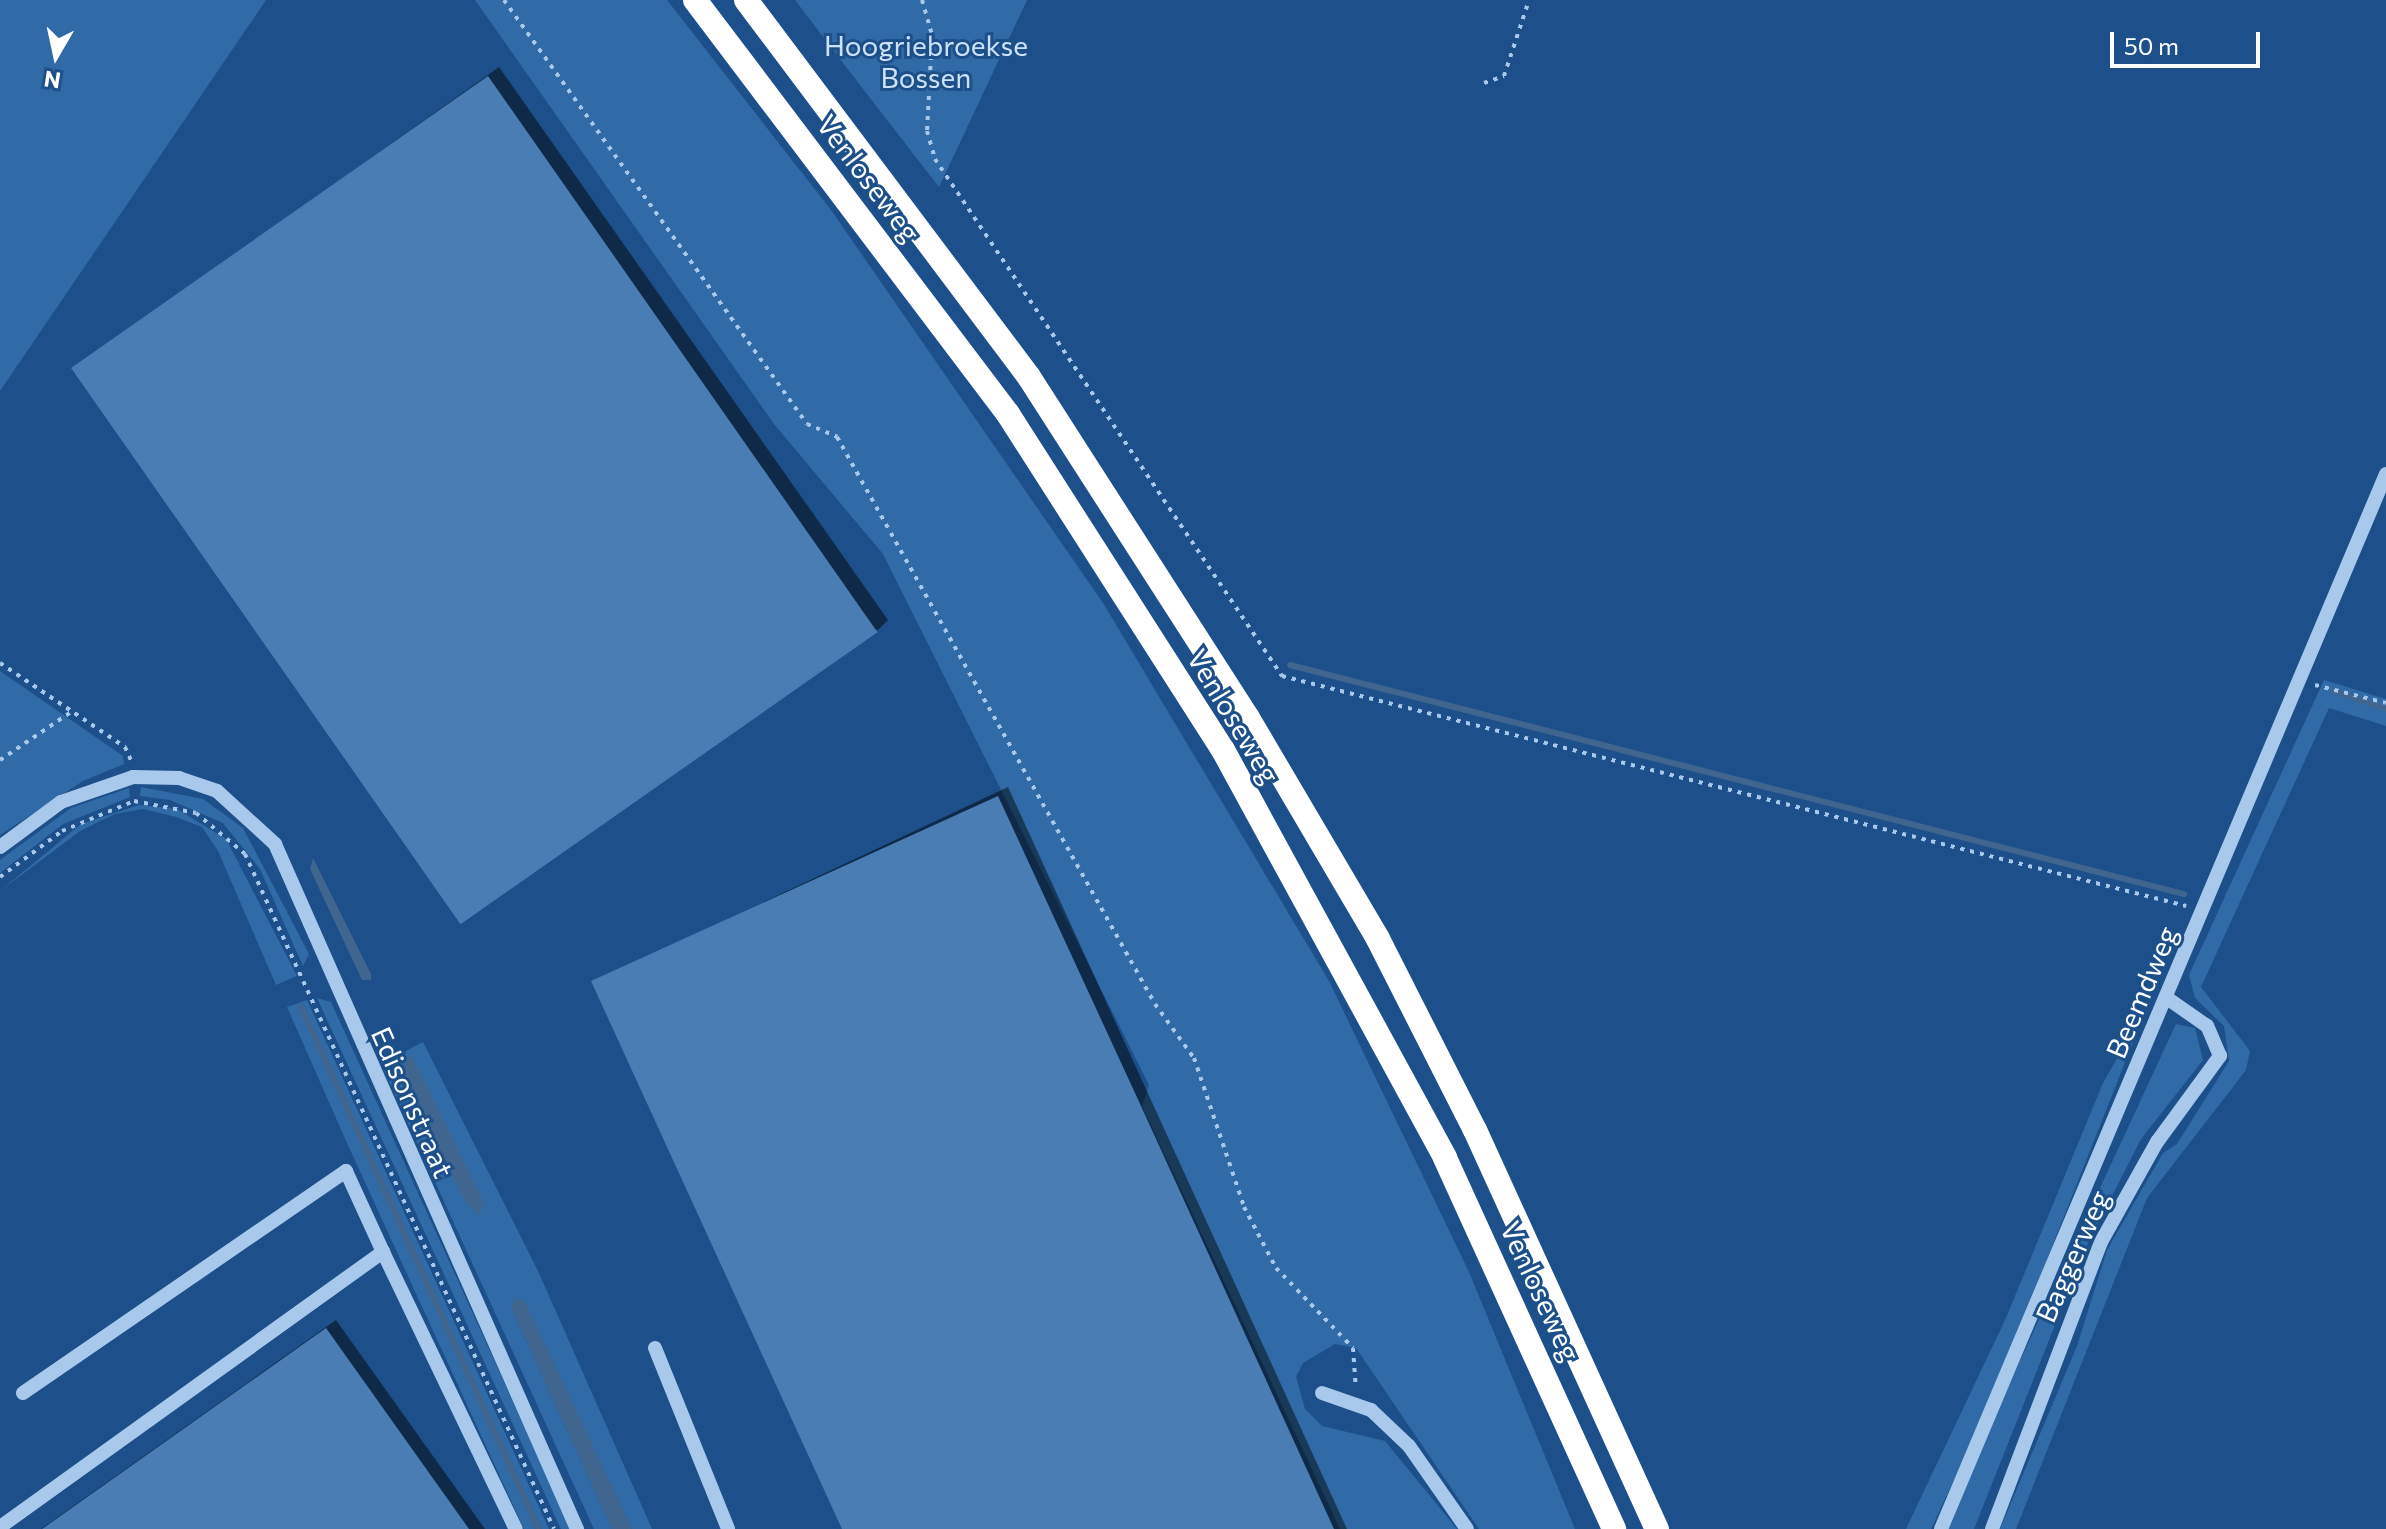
<!DOCTYPE html>
<html>
<head>
<meta charset="utf-8">
<style>
	body { margin:0 }
	#map { position:relative; width:2386px; height:1529px; overflow:hidden; background:#1d508a; font-family:Commissioner,sans-serif }
	div>[style] { position:absolute }
	.green>* { inset:0; background:#306ba8 }
	.water>* { inset:0; background:#406690 }
	.shadow>* { inset:0; background:#0007 }
	.stream>* { height:6px; margin:-3px; padding:0 3px; transform-origin:3px; border-radius:3px; background:#406690 }
	.building>* { inset:0; background:#4a7db4; transform-origin:0 0 }
	.path>* { height:4px; margin-top:-2px; transform-origin:0; background:repeating-linear-gradient(90deg,#a8c9ec 0 4px,transparent 0 10px) }
	.minor>* { height:14px; margin:-7px; padding:0 7px; transform-origin:7px; border-radius:7px; background:#a8c9ec }
	.highway>* { height:24px; margin:-12px; padding:0 12px; transform-origin:12px; border-radius:12px; background:#fff }
	span { translate:-50% -50%; white-space:nowrap; text-align:center; line-height:1.15; -webkit-text-stroke:6px #1d508a; paint-order:stroke }
	.park-label { font-size:28px; color:#cde2f9 }
	.street-label { font-size:28px; color:#fff }
	.north { position:absolute; left:16px; top:16px; width:80px; height:80px; -webkit-text-stroke:6px #1d508a; paint-order:stroke; rotate:189deg; font-size:22px; font-weight:700; line-height:32px; text-align:center; color:#fff }
	.north::after { content:''; display:block; margin:auto; width:28px; height:36px; background:#fff; clip-path:polygon(50% 0,100% 100%,50% 72%,0 100%) }
	.scale { position:absolute; left:2110px; top:32px; width:150px; height:36px; box-sizing:border-box; border:4px solid #fff; border-top:0; padding-left:10px; font-size:24px; line-height:28px; white-space:nowrap; color:#fff; -webkit-text-stroke:6px #1d508a; paint-order:stroke }
</style>
</head>
<body>
<div id="map">
	<div class="green">
		<div style="clip-path:polygon(0 0,266px 0,0 391px)"></div>
		<div style="clip-path:polygon(475px 0,667px 0,831px 210px,1103px 603px,1329px 981px,1469px 1272px,1575px 1529px,1479px 1529px,1356px 1348px,1335px 1344px,1303px 1363px,1296px 1377px,1305px 1409px,1322px 1426px,1385px 1441px,1457px 1529px,1340px 1529px,1142px 1106px,1149px 1085px,883px 554px,774px 424px)"></div>
		<div style="clip-path:polygon(795px 0,1027px 0,939px 187px,853px 76px)"></div>
		<div style="clip-path:polygon(0 671px,123px 756px,124px 764px,83px 781px,0 835px)"></div>
		<div style="clip-path:polygon(2324px 680px,2386px 699px,2386px 726px,2329px 708px,2201px 987px,2250px 1051px,2246px 1070px,2147px 1198px,2016px 1529px,2000px 1529px,2077px 1346px,2107px 1250px,2163px 1153px,2177px 1144px,2229px 1061px,2224px 1026px,2195px 998px,2189px 975px)"></div>
		<div style="clip-path:polygon(141px 787px,203px 799px,243px 828px,309px 954px,303px 966px,260px 869px,223px 823px,170px 800px,140px 796px)"></div>
		<div style="clip-path:polygon(129px 788px,130px 797px,63px 824px,0 873px,0 860px,71px 808px)"></div>
		<div style="clip-path:polygon(139px 805px,177px 809px,226px 839px,297px 976px,276px 985px,218px 851px,202px 827px,176px 817px,143px 809px,115px 814px,80px 831px,0 891px,81px 824px)"></div>
		<div style="clip-path:polygon(317px 998px,331px 1002px,571px 1529px,561px 1529px)"></div>
		<div style="clip-path:polygon(307px 1000px,549px 1529px,542px 1529px,302px 1004px,535px 1529px,524px 1529px,347px 1143px,287px 1007px)"></div>
		<div style="clip-path:polygon(2149px 1002px,1990px 1403px,1931px 1529px,1906px 1529px,2006px 1318px,2103px 1083px)"></div>
		<div style="clip-path:polygon(2176px 1024px,2195px 1028px,2203px 1060px,2141px 1139px,2086px 1247px,1974px 1529px,1942px 1529px)"></div>
		<div style="clip-path:polygon(423px 1042px,538px 1271px,652px 1529px,632px 1529px,524px 1301px,511px 1307px,612px 1529px,594px 1529px,381px 1064px)"></div>
	</div>
	<div class="water">
		<div style="clip-path:polygon(313px 858px,371px 974px,371px 980px,362px 980px,310px 869px)"></div>
		<div style="clip-path:polygon(303px 1004px,366px 1141px,542px 1529px,535px 1529px,297px 1006px)"></div>
		<div style="clip-path:polygon(411px 1053px,485px 1205px,478px 1215px,463px 1198px,402px 1070px)"></div>
		<div style="clip-path:polygon(515px 1299px,524px 1300px,632px 1529px,612px 1529px,511px 1307px)"></div>
	</div>
	<div class="shadow">
		<div style="clip-path:polygon(499px 67px,888px 620px,878px 630px,74px 369px)"></div>
		<div style="clip-path:polygon(1008px 787px,1347px 1529px,844px 1529px,594px 982px)"></div>
		<div style="clip-path:polygon(336px 1320px,485px 1529px,41px 1529px)"></div>
	</div>
	<div class="stream">
		<div style="left:1290px;top:665px;width:923px;rotate:14.37deg"></div>
		<div style="left:2334px;top:691px;width:55px;rotate:19.1deg"></div>
	</div>
	<div class="building">
		<div style="left:488px;top:76px;width:679px;height:509px;rotate:55deg"></div>
		<div style="clip-path:polygon(998px 796px,1141px 1106px,1334px 1529px,842px 1529px,591px 981px)"></div>
		<div style="clip-path:polygon(326px 1328px,469px 1529px,42px 1529px)"></div>
	</div>
	<div class="path">
		<div style="left:504px;top:0;width:521px;rotate:54.45deg"></div>
		<div style="left:807px;top:424px;width:33px;rotate:23deg"></div>
		<div style="left:837px;top:437px;width:650px;rotate:60.71deg"></div>
		<div style="left:1155px;top:1004px;width:67px;rotate:54.2deg"></div>
		<div style="left:1194px;top:1058px;width:157px;rotate:71.4deg"></div>
		<div style="left:1244px;top:1207px;width:69px;rotate:62.3deg"></div>
		<div style="left:1276px;top:1268px;width:111px;rotate:46.1deg"></div>
		<div style="left:1353px;top:1348px;width:39px;rotate:86deg"></div>
		<div style="left:922px;top:0;width:37px;rotate:74deg"></div>
		<div style="left:932px;top:36px;width:95px;rotate:93deg"></div>
		<div style="left:927px;top:131px;width:29px;rotate:74deg"></div>
		<div style="left:935px;top:159px;width:623px;rotate:56.13deg"></div>
		<div style="left:1282px;top:676px;width:933px;rotate:14.27deg"></div>
		<div style="left:1484px;top:83px;width:21px;rotate:-19deg"></div>
		<div style="left:1504px;top:76px;width:80px;rotate:-71.8deg"></div>
		<div style="left:0;top:663px;width:151px;rotate:33.9deg"></div>
		<div style="left:125px;top:747px;width:17px;rotate:66deg"></div>
		<div style="left:2315px;top:685px;width:73px;rotate:14.2deg"></div>
		<div style="left:0;top:760px;width:86px;rotate:-34.1deg"></div>
		<div style="left:0;top:877px;width:77px;rotate:-36.6deg"></div>
		<div style="left:62px;top:831px;width:78px;rotate:-22.6deg"></div>
		<div style="left:134px;top:801px;width:63px;rotate:11deg"></div>
		<div style="left:196px;top:813px;width:64px;rotate:39.9deg"></div>
		<div style="left:245px;top:854px;width:742px;rotate:65.4deg"></div>
	</div>
	<div class="minor">
		<div style="left:0;top:847px;width:76px;rotate:-36.4deg"></div>
		<div style="left:61px;top:802px;width:76px;rotate:-19.1deg"></div>
		<div style="left:133px;top:777px;width:46px;rotate:1.2deg"></div>
		<div style="left:179px;top:778px;width:40px;rotate:18.9deg"></div>
		<div style="left:217px;top:791px;width:79px;rotate:42.4deg"></div>
		<div style="left:275px;top:844px;width:749px;rotate:66.21deg"></div>
		<div style="left:383px;top:1252px;width:307px;rotate:64.4deg"></div>
		<div style="left:655px;top:1348px;width:195px;rotate:68deg"></div>
		<div style="left:1322px;top:1393px;width:52px;rotate:19.1deg"></div>
		<div style="left:1371px;top:1410px;width:52px;rotate:43.5deg"></div>
		<div style="left:1409px;top:1446px;width:101px;rotate:55.1deg"></div>
		<div style="left:0;top:1527px;width:472px;rotate:-35.7deg"></div>
		<div style="left:383px;top:1252px;width:89px;rotate:-114.6deg"></div>
		<div style="left:346px;top:1171px;width:392px;rotate:145.5deg"></div>
		<div style="left:1941px;top:1529px;width:1145px;rotate:-67.13deg"></div>
		<div style="left:1992px;top:1529px;width:307px;rotate:-69.2deg"></div>
		<div style="left:2101px;top:1242px;width:115px;rotate:-60.8deg"></div>
		<div style="left:2157px;top:1142px;width:107px;rotate:-53.8deg"></div>
		<div style="left:2220px;top:1056px;width:33px;rotate:-113deg"></div>
		<div style="left:2207px;top:1026px;width:49px;rotate:-145deg"></div>
	</div>
	<div class="highway">
		<div style="left:695px;top:0;width:519px;rotate:52.91deg"></div>
		<div style="left:1008px;top:414px;width:399px;rotate:57.4deg"></div>
		<div style="left:1223px;top:750px;width:464px;rotate:61.4deg"></div>
		<div style="left:1445px;top:1158px;width:408px;rotate:65.5deg"></div>
		<div style="left:746px;top:0;width:471px;rotate:53.1deg"></div>
		<div style="left:1029px;top:377px;width:405px;rotate:57.3deg"></div>
		<div style="left:1248px;top:718px;width:256px;rotate:59.5deg"></div>
		<div style="left:1378px;top:939px;width:214px;rotate:63.1deg"></div>
		<div style="left:1475px;top:1130px;width:439px;rotate:65.5deg"></div>
	</div>
	<div class="park-label">
		<span style="left:926px;top:61px">Hoogriebroekse<br>Bossen</span>
	</div>
	<div class="street-label">
		<span style="left:869px;top:178px;rotate:53deg">Venloseweg</span>
		<span style="left:1234px;top:716px;rotate:59deg">Venloseweg</span>
		<span style="left:2141px;top:992px;rotate:-67deg">Beemdweg</span>
		<span style="left:413px;top:1102px;rotate:66deg">Edisonstraat</span>
		<span style="left:2072px;top:1256px;rotate:-66deg">Baggerweg</span>
		<span style="left:1541px;top:1291px;rotate:65deg">Venloseweg</span>
	</div>
	<div class="north">N</div>
	<div class="scale">50 m</div>
</div>
</body>
</html>
